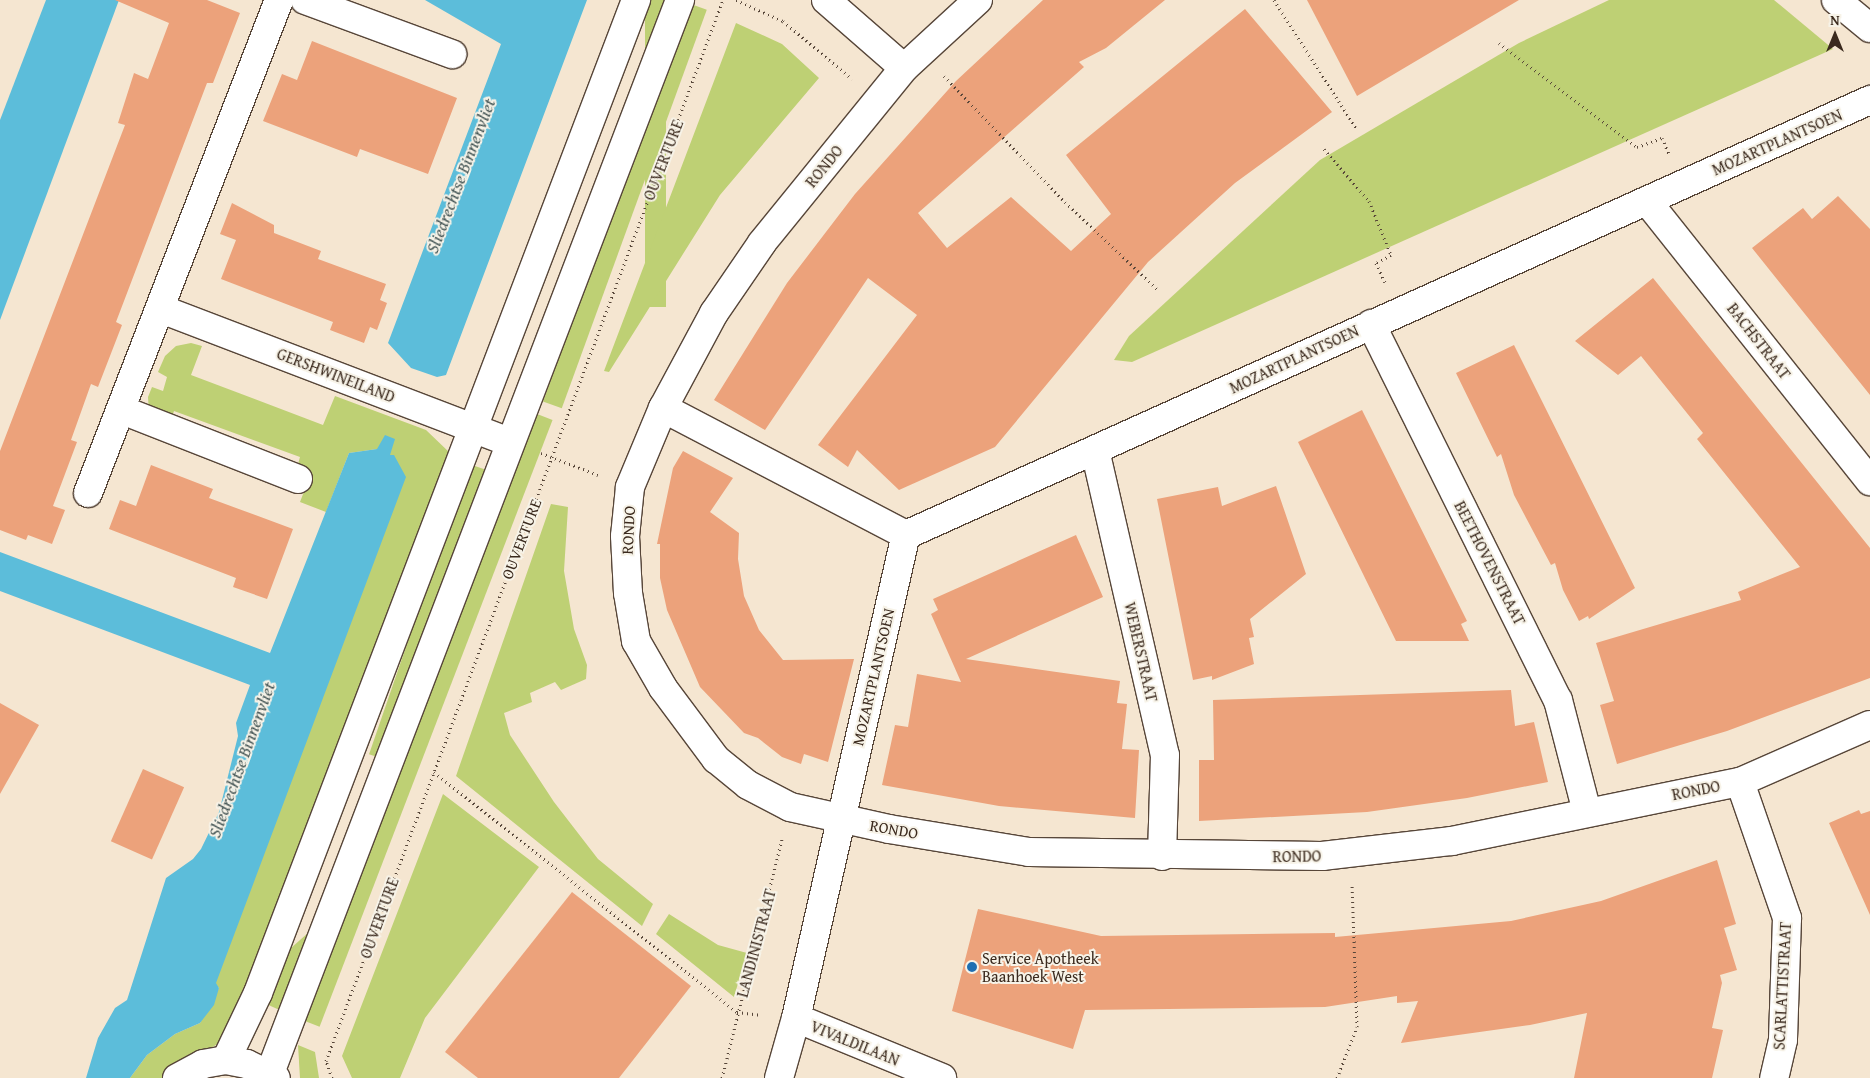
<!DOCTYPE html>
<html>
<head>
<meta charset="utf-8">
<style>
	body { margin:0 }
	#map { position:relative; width:1870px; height:1078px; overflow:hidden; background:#f5e6d1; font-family:"Gentium Book Plus",serif }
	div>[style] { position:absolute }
	.green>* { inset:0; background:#bed074; transform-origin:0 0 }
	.water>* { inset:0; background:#5cbdda }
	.building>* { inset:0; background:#eca27b; transform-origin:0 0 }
	.path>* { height:3px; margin-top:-1.5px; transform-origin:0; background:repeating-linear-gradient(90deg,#574639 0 1px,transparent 0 5px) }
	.roads { filter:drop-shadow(1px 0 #574639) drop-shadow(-1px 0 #574639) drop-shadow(0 1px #574639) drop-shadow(0 -1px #574639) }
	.minor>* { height:28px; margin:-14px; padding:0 14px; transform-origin:14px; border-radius:14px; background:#fff }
	.tertiary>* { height:28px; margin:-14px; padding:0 14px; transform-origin:14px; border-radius:14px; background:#fff }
	.dots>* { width:14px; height:14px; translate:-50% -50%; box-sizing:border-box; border:2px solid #f7f3e8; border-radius:50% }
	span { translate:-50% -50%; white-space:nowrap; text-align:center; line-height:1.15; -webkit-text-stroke:4px #f7f3e8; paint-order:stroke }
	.street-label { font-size:16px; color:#3b2a1e }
	.poi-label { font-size:16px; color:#3b2a1e }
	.left { translate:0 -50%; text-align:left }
	.water-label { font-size:18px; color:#455656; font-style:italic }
	.north { position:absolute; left:1810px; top:10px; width:50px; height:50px; -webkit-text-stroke:4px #f7f3e8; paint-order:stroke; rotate:0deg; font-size:14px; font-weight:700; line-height:20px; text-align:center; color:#3b2a1e }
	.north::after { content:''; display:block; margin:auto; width:18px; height:22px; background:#3b2a1e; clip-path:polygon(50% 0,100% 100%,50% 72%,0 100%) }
</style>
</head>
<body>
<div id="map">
	<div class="green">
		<div style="left:645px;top:0;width:21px;height:307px"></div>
		<div style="clip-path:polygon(1609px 0,1774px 0,1833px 49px,1132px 362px,1114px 360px,1129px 336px,1320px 160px,1519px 43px)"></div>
		<div style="left:688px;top:3px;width:20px;height:424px;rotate:20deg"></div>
		<div style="clip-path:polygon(736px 23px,782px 44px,819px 78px,720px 195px,609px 372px,604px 371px)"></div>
		<div style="clip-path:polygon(191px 343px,202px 346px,191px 375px,323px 425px,335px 396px,426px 430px,450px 453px,230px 1030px,219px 1043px,163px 1078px,130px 1078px,147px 1055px,175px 1034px,200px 1023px,219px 988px,215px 983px,390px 455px,377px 449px,349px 453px,326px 512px,300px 502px,310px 476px,296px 471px,300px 457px,174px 411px,170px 423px,149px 413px,148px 397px,152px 387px,163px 391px,167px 377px,158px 372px,165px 356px,176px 346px)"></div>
		<div style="left:532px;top:412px;width:22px;height:650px;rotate:21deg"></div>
		<div style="left:469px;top:464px;width:21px;height:307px;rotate:19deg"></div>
		<div style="clip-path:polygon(551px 504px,568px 507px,564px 571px,574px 629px,587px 665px,586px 679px,561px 690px,555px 682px,530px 693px,532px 702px,504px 713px,510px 735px,554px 802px,598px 859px,653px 904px,642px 926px,456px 776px)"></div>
		<div style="clip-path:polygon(443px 794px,539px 867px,425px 1018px,400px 1078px,352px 1078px,342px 1056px)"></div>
		<div style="clip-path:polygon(669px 914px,718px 945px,747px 953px,734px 997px,656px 934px)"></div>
		<div style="clip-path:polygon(318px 924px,284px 1012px,264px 1003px,282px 956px)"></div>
		<div style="clip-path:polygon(298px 1045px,315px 1052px,319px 1078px,300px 1078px)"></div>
	</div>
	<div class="water">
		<div style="clip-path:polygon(46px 0,119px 0,0 320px,0 120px)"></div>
		<div style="clip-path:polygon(425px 0,587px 0,446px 375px,437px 377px,411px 368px,388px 343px,501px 44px)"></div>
		<div style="clip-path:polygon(385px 435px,395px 439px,390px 455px,394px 455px,406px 477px,216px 983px,219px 988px,214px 1005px,200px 1023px,175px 1034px,147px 1055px,130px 1078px,86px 1078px,98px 1038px,115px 1008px,127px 1000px,166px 878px,193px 859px,201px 849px,219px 812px,238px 736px,236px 723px,250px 685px,0 591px,0 552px,270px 653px,349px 453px,377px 449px)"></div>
	</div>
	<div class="building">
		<div style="clip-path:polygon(115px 0,207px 0,240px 13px,213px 83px,207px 83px,116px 322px,122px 325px,98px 387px,91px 384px,71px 440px,77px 442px,53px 506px,65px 510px,52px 544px,28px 535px,26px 540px,0 530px,0 451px,125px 125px,118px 123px,134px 73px,148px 79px,169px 23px)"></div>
		<div style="clip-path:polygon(1043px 0,1165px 0,1106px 48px,1079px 62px,1084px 67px,918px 213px,947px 248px,1011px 197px,1071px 251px,1111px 214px,1066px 155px,1245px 9px,1332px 112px,1235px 183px,1148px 262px,995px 447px,899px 490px,857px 450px,848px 467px,818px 445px,917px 315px,868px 278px,765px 430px,714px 400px,787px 283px,855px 194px,956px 81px)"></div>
		<div style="clip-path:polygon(1307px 0,1519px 0,1357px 96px)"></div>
		<div style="clip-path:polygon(312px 41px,457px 98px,428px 174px,360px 149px,357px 157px,263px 121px,282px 74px,297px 80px)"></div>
		<div style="clip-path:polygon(1838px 196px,1870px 229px,1870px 395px,1752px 248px,1803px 208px,1812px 219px)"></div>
		<div style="clip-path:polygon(232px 203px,274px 225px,274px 233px,321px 251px,318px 259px,386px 284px,380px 300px,387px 303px,377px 330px,370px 327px,364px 343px,330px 330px,333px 322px,221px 279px,236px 240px,220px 234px)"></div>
		<div style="clip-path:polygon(1653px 278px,1870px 548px,1870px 678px,1727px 731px,1617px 764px,1600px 705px,1614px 701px,1596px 643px,1741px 600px,1738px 592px,1800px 567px,1697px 439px,1703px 433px,1641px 356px,1618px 375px,1575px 341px)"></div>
		<div style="clip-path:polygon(1514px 345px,1635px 588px,1589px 619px,1588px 616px,1579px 621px,1563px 590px,1555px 563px,1551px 565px,1514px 495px,1501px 454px,1497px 457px,1456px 373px)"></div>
		<div style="clip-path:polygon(1362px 410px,1467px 621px,1461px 624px,1469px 641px,1396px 641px,1298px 442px)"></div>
		<div style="clip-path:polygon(683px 451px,733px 478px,710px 512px,739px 533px,738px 559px,744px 596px,759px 630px,783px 660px,854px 659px,828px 762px,804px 754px,801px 764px,782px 757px,758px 738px,744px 733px,700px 687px,667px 610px,660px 578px,660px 544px,657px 544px,673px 468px)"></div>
		<div style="clip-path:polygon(151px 465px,213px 489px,209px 498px,293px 529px,267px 599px,233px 587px,236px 578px,109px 529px,120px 500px,136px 506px)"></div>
		<div style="clip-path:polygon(1276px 486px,1306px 574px,1250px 619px,1254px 637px,1249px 638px,1254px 664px,1212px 680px,1212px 676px,1193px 680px,1157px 499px,1218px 487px,1222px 506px)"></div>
		<div style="clip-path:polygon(1076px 535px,1103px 597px,966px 659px,1120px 681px,1117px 703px,1127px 704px,1122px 749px,1139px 750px,1135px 818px,999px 806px,882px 785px,895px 725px,908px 727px,917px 674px,961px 682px,931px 614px,938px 610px,933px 599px)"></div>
		<div style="clip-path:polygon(1511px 690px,1515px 726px,1534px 722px,1548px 782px,1467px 798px,1367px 812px,1199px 821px,1199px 760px,1214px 760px,1213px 700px)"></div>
		<div style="clip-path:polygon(0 703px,39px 725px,0 794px)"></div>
		<div style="left:143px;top:769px;width:45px;height:79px;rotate:24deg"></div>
		<div style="clip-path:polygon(1859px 810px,1861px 814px,1870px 811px,1870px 915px,1829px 823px)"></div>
		<div style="clip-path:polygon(1717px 860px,1736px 924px,1724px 928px,1737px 970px,1720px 975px,1722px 983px,1712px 1028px,1723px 1030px,1712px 1078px,1574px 1078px,1587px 1013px,1530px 1025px,1401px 1043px,1418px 1001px,1397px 1003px,1397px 996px,1325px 1007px,1085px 1010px,1073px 1049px,952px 1011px,978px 909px,1101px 936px,1335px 933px,1335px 937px,1511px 921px,1601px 901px)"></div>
		<div style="clip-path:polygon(572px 892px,691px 986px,619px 1078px,478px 1078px,445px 1052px)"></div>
	</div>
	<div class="path">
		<div style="left:736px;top:0;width:51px;rotate:24.1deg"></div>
		<div style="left:783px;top:21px;width:90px;rotate:40deg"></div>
		<div style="left:1274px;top:0;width:152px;rotate:57.4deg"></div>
		<div style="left:1499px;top:43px;width:173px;rotate:37deg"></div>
		<div style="left:1637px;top:147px;width:27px;rotate:-20deg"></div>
		<div style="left:1662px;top:138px;width:17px;rotate:66deg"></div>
		<div style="left:944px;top:76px;width:175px;rotate:46.2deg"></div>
		<div style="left:1065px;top:202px;width:128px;rotate:43.4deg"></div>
		<div style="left:1324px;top:149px;width:69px;rotate:49.1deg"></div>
		<div style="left:1369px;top:201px;width:58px;rotate:67.8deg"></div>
		<div style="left:1391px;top:255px;width:17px;rotate:152deg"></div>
		<div style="left:1376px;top:263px;width:21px;rotate:65deg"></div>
		<div style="left:541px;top:453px;width:61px;rotate:21.1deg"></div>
		<div style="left:434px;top:772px;width:387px;rotate:38.4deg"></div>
		<div style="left:737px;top:1012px;width:25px;rotate:7deg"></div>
		<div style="left:332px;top:1078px;width:18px;rotate:-109deg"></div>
		<div style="left:326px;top:1061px;width:1133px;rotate:-69.49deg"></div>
		<div style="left:722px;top:1078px;width:246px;rotate:-75.9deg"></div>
		<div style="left:1337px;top:1078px;width:55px;rotate:-68.6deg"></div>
		<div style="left:1357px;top:1027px;width:142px;rotate:-92deg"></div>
	</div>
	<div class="roads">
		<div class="minor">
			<div style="left:305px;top:0;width:157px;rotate:20.2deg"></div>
			<div style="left:826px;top:0;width:103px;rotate:41.1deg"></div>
			<div style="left:978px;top:0;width:100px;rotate:137.4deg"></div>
			<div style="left:904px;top:68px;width:225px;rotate:129.1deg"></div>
			<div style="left:762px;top:243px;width:85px;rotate:124.4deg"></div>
			<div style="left:714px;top:313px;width:108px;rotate:118.2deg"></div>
			<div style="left:663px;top:408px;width:86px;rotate:112.7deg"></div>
			<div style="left:630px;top:487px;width:49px;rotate:95.8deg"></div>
			<div style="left:625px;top:536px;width:57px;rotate:87deg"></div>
			<div style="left:628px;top:593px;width:49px;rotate:80.5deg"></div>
			<div style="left:636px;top:641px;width:54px;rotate:60.1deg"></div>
			<div style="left:663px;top:688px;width:89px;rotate:53.3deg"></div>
			<div style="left:716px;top:759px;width:41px;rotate:39.1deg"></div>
			<div style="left:748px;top:785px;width:47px;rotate:27.6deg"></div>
			<div style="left:790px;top:807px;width:101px;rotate:12.5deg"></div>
			<div style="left:889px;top:829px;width:142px;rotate:9.3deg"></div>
			<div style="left:1029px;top:852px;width:293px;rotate:0.8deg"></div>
			<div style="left:1322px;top:856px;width:131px;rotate:-6.6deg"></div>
			<div style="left:1452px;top:841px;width:294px;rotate:-11.6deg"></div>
			<div style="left:1740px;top:782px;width:142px;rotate:-23.7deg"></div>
			<div style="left:1836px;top:0;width:44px;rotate:39.5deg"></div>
			<div style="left:1647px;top:201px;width:358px;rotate:51.5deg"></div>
			<div style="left:161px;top:309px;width:373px;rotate:20.9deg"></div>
			<div style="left:1371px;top:324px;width:420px;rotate:63.6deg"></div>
			<div style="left:1558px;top:700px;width:116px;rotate:75.5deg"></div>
			<div style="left:663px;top:408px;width:274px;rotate:27.6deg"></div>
			<div style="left:122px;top:410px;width:189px;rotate:21.4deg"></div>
			<div style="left:1095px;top:450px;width:313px;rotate:77.1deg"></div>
			<div style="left:1165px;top:755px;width:101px;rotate:91.7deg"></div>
			<div style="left:88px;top:493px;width:529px;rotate:-68.82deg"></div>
			<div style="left:906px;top:535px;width:1058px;rotate:-24.29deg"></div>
			<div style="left:1740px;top:782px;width:144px;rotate:70.9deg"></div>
			<div style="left:1787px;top:918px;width:122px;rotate:91.9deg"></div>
			<div style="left:1783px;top:1040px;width:39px;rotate:103deg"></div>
			<div style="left:796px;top:1018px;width:158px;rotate:22.3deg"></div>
			<div style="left:779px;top:1078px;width:62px;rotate:-74.2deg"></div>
			<div style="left:796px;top:1018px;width:495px;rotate:-77.2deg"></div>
		</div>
		<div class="tertiary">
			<div style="left:226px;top:1060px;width:74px;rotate:-64.5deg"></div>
			<div style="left:258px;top:993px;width:1063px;rotate:-69.16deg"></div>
			<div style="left:270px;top:1073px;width:1149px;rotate:-69.09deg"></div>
			<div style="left:177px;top:1078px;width:30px;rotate:-28deg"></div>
			<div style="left:203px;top:1064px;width:23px;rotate:-10deg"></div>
			<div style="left:226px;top:1060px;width:21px;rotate:11deg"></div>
			<div style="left:247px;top:1064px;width:32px;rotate:26deg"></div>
		</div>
	</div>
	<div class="dots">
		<div style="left:972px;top:967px;background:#1f6fb2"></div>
	</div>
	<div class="street-label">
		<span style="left:1777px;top:142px;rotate:-24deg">MOZARTPLANTSOEN</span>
		<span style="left:663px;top:160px;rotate:-69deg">OUVERTURE</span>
		<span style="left:824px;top:166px;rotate:-51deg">RONDO</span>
		<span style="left:1759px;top:341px;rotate:52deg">BACHSTRAAT</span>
		<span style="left:1294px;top:359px;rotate:-25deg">MOZARTPLANTSOEN</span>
		<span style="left:336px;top:375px;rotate:21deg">GERSHWINEILAND</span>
		<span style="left:628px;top:530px;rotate:-87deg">RONDO</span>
		<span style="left:521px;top:539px;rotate:-69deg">OUVERTURE</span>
		<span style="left:1490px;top:563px;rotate:63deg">BEETHOVENSTRAAT</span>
		<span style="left:1141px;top:652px;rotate:77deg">WEBERSTRAAT</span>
		<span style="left:873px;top:677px;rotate:-77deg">MOZARTPLANTSOEN</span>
		<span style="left:1696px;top:790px;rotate:-11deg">RONDO</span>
		<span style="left:894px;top:829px;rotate:10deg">RONDO</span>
		<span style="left:1297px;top:856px;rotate:-1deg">RONDO</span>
		<span style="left:379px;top:918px;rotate:-70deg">OUVERTURE</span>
		<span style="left:756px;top:943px;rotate:-75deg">LANDINISTRAAT</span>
		<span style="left:1782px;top:986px;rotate:-87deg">SCARLATTISTRAAT</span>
		<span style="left:855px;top:1043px;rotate:22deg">VIVALDILAAN</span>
	</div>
	<div class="poi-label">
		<span class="left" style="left:982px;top:967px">Service Apotheek<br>Baanhoek West</span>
	</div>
	<div class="water-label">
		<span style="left:461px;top:176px;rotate:-69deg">Sliedrechtse Binnenvliet</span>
		<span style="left:242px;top:760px;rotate:-70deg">Sliedrechtse Binnenvliet</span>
	</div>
	<div class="north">N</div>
</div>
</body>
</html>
